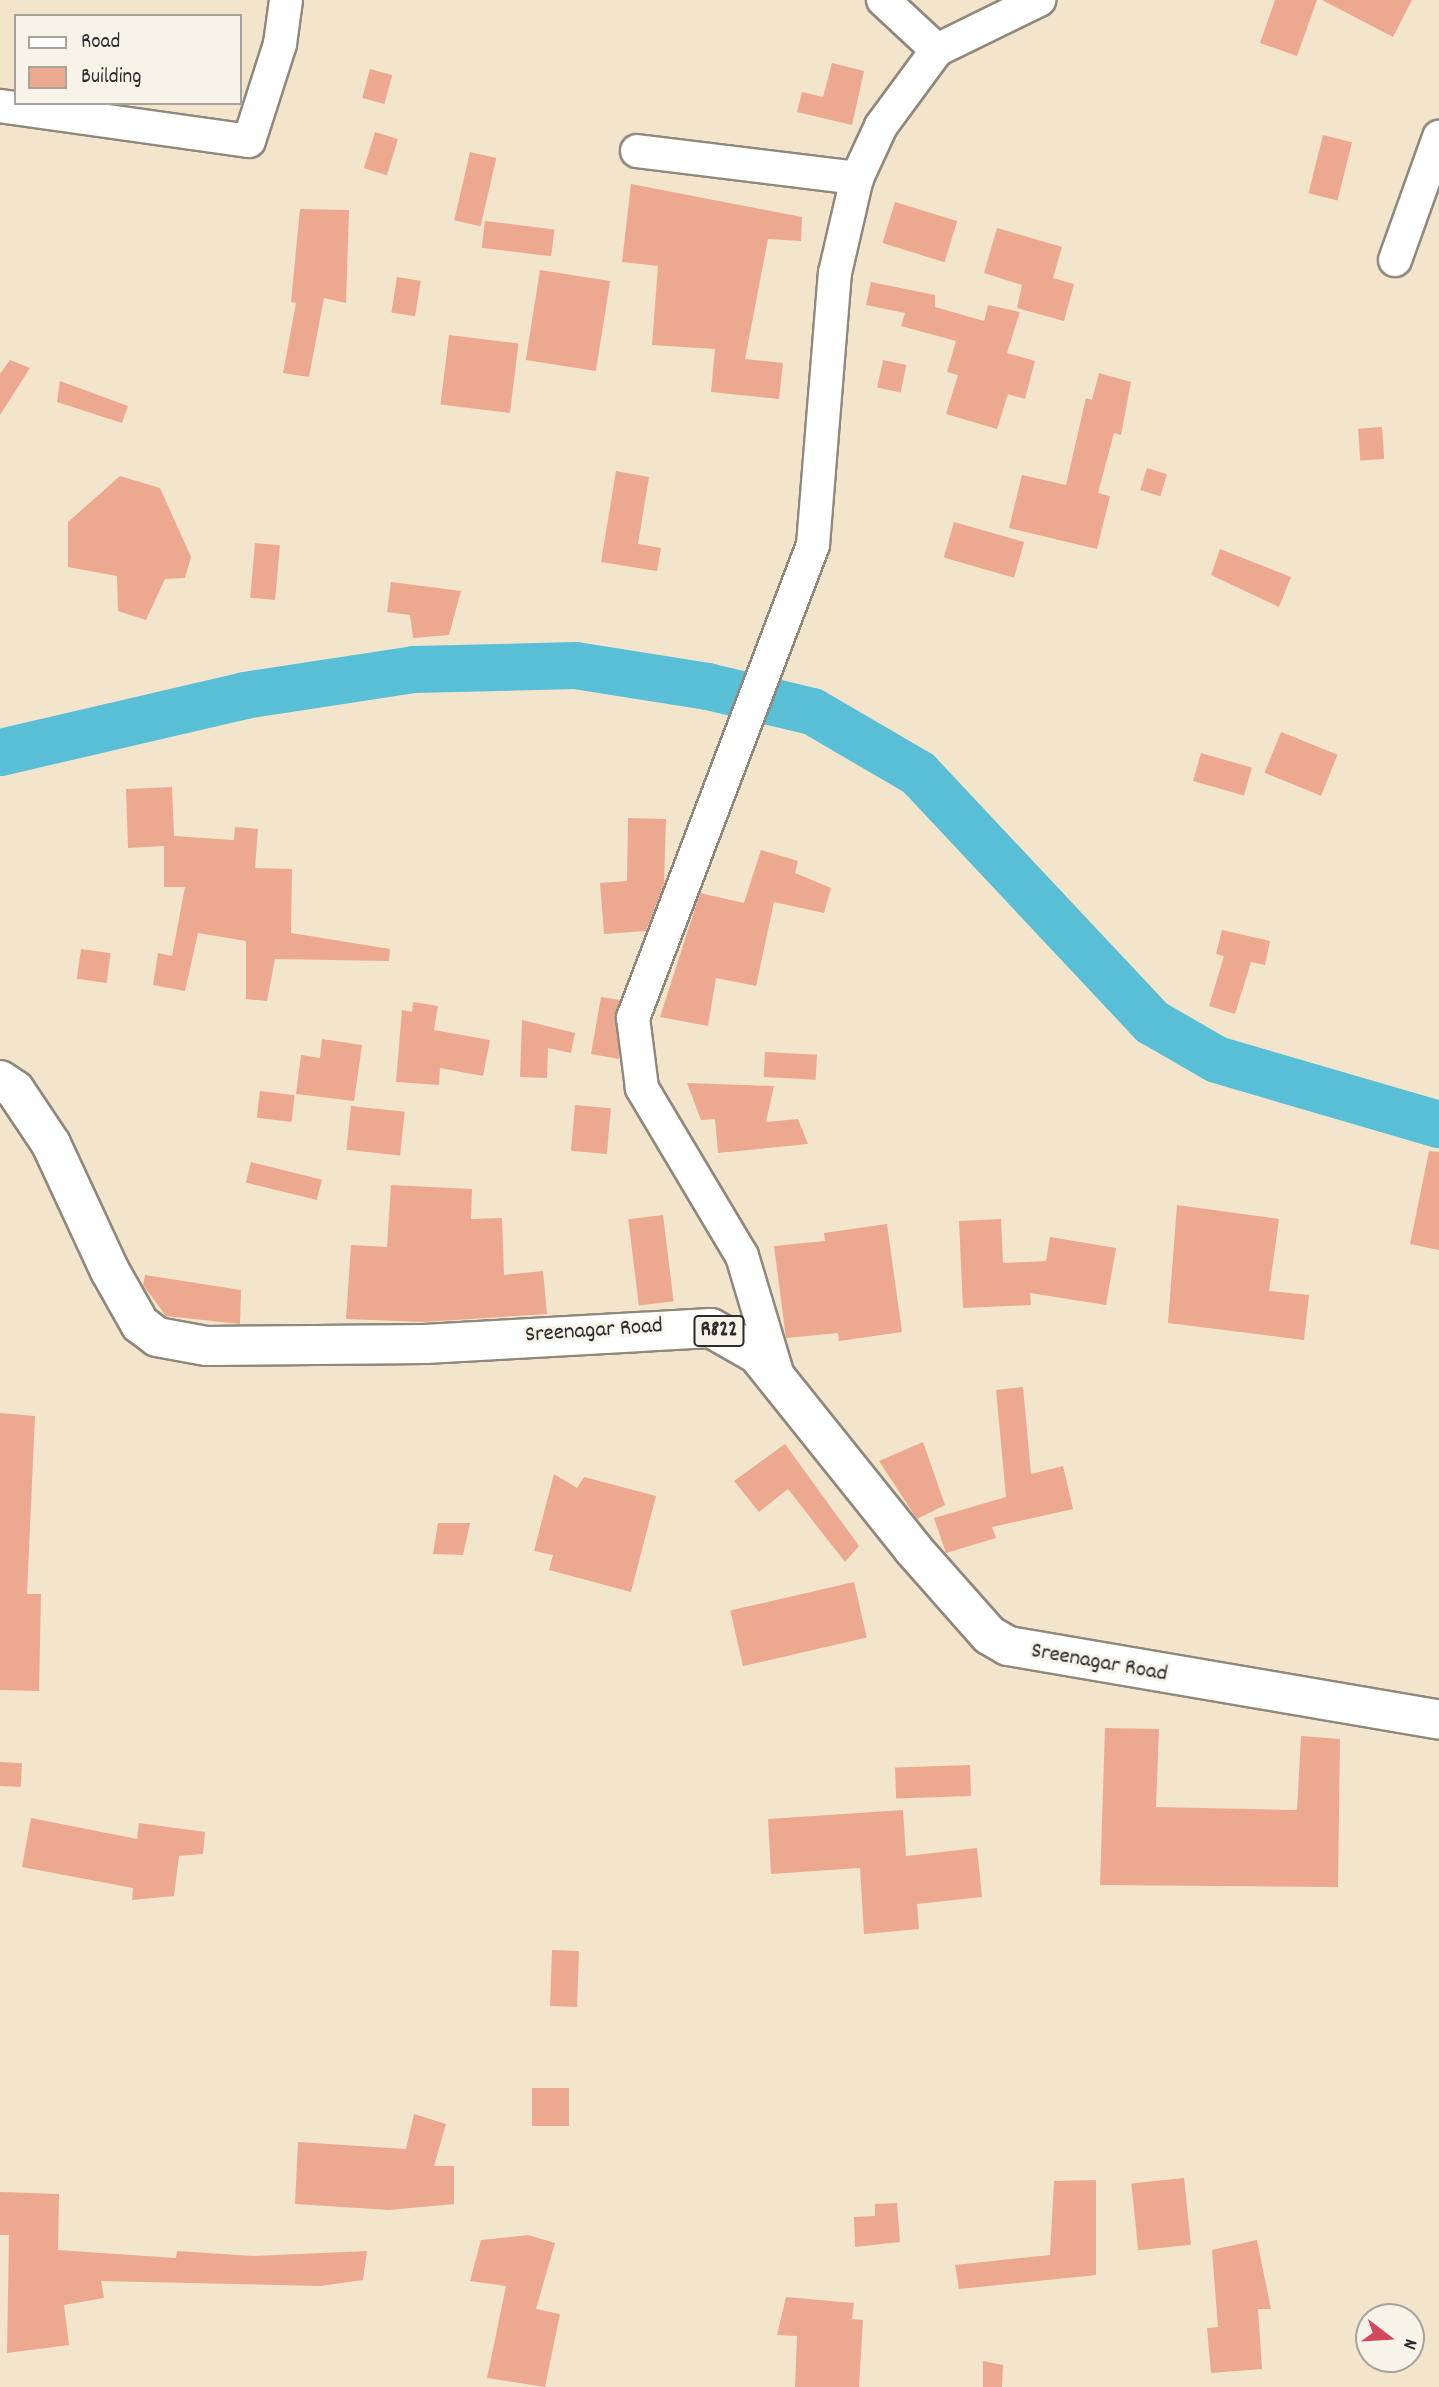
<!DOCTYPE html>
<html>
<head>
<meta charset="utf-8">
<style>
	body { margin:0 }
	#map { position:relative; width:1439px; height:2387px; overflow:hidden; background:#f3e5cc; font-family:Dekko,sans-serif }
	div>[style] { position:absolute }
	.river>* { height:47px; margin:-23.5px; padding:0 23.5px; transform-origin:23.5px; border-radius:23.5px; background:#59bfd7 }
	.building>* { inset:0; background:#eda98f; transform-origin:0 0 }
	.roads { filter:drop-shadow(2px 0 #8f887c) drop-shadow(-2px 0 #8f887c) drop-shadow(0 2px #8f887c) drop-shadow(0 -2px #8f887c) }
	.street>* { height:32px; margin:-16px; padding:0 16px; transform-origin:16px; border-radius:16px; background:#fff }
	.primary>* { height:38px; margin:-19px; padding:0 19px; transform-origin:19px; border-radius:19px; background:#fff }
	span { translate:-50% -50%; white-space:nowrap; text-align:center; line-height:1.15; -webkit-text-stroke:6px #f7f3e8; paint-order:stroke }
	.shield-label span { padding:2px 5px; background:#f7f3e8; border:2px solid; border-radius:5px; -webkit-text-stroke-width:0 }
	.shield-label { font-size:21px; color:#2b2b2b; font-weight:700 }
	.street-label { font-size:23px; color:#2b2b2b }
	.legend { position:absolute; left:14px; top:14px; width:228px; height:91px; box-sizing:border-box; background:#f7f3e8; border:2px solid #a5a39c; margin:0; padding:9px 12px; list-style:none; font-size:21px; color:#2b2b2b }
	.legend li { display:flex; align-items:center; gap:14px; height:35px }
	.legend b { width:35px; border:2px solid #a5a39c }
	.north { position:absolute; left:1355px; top:2303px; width:70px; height:70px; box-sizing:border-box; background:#f7f3e8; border:2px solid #a5a39c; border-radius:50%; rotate:107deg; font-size:19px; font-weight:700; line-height:28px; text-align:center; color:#2b2b2b }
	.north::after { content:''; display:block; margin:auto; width:24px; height:32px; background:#d1495b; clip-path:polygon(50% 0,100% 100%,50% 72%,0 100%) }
</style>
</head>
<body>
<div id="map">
	<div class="river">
		<div style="left:0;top:752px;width:251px;rotate:-13.1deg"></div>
		<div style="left:244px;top:695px;width:171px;rotate:-8.7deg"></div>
		<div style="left:413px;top:669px;width:162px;rotate:-1.4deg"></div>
		<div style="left:575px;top:665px;width:134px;rotate:9deg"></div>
		<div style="left:707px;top:686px;width:108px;rotate:13.4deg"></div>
		<div style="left:812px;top:711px;width:123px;rotate:30.3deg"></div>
		<div style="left:918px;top:773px;width:342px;rotate:46.8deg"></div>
		<div style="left:1152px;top:1022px;width:74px;rotate:30deg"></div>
		<div style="left:1216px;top:1059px;width:232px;rotate:16.3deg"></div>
	</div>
	<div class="building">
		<div style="clip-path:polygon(1275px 0,1317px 0,1297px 56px,1260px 43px)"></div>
		<div style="clip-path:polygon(1322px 0,1412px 0,1393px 37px)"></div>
		<div style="clip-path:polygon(832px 63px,864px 71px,852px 125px,797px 112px,802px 92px,823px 97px)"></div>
		<div style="left:370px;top:69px;width:23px;height:30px;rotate:15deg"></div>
		<div style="left:375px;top:132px;width:24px;height:38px;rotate:17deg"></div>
		<div style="left:1323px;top:135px;width:30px;height:60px;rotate:14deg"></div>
		<div style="left:470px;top:152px;width:27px;height:70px;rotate:13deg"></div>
		<div style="clip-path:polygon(631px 184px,802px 217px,801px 241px,768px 239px,745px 359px,783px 363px,779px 399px,711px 392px,715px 349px,652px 345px,658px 266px,622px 262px)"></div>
		<div style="left:895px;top:202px;width:65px;height:43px;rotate:17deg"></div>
		<div style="clip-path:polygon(300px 209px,349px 210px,346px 303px,324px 298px,309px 377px,283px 373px,296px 303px,291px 302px)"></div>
		<div style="left:485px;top:221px;width:70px;height:27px;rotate:7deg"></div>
		<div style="clip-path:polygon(997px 228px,1062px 247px,1053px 278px,1074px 284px,1064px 321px,1017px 308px,1022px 285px,984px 273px)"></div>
		<div style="left:540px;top:270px;width:71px;height:91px;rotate:9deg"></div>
		<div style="left:397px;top:277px;width:24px;height:36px;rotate:9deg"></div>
		<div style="clip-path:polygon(871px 282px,935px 295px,935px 307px,984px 321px,988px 305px,1020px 312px,1007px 353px,1035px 361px,1025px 399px,1008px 394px,997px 429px,946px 414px,958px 375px,947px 372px,956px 341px,901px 326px,905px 313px,866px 305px)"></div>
		<div style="left:449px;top:335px;width:70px;height:70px;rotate:7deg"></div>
		<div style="clip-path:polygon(10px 360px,30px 368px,0 415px,0 374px)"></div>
		<div style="left:883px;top:360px;width:24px;height:28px;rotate:12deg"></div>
		<div style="clip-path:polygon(1099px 373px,1131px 382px,1121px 435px,1114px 433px,1098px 493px,1110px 496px,1097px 549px,1009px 528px,1022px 475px,1066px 485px,1086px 398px,1092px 400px)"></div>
		<div style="clip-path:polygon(60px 381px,128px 406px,122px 423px,57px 402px)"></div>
		<div style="left:1382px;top:427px;width:32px;height:24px;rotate:86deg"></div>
		<div style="left:1147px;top:468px;width:21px;height:23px;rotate:17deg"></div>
		<div style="clip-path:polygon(616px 471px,649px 477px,638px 544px,661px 548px,657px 571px,601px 562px)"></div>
		<div style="clip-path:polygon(120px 476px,160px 488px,191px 557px,185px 578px,165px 579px,146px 620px,118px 611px,117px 576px,68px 567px,68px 522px)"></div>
		<div style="left:954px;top:522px;width:73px;height:37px;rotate:16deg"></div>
		<div style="left:255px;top:543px;width:25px;height:55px;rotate:5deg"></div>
		<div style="clip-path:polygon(1220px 549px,1291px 577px,1279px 607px,1211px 575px)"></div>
		<div style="clip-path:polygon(391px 582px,461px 591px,449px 635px,413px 638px,410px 615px,387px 612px)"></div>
		<div style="left:1281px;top:732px;width:61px;height:44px;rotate:22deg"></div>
		<div style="left:1201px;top:753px;width:53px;height:29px;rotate:16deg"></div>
		<div style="clip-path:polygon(172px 787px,174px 836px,234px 840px,235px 827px,258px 829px,255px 868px,292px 869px,291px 933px,390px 949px,389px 961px,275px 959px,267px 1001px,246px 999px,246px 941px,198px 933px,185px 991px,153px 985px,158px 953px,172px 956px,185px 887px,164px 887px,164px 846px,128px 848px,126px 789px)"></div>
		<div style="clip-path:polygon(628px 818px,666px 819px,664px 884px,646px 931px,604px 934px,600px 883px,627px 881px)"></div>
		<div style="clip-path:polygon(761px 850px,798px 861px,795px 873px,831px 888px,824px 913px,774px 902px,756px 986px,716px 978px,708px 1026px,660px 1017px,700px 893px,744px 903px)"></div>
		<div style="clip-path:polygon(1222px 930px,1270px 941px,1265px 965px,1251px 962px,1235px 1014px,1209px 1006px,1224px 956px,1216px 954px)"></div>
		<div style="left:81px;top:949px;width:30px;height:30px;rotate:8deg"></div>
		<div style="clip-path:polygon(601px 997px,620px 1000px,619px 1059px,591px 1054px)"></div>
		<div style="clip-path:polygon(413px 1002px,438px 1006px,434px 1030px,490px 1040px,483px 1076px,440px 1068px,439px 1085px,396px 1082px,402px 1010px,412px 1012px)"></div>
		<div style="clip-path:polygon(522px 1020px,575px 1033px,571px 1053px,548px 1048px,547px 1078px,520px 1077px)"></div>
		<div style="clip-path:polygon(322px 1039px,362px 1045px,354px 1101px,296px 1094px,301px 1055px,320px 1058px)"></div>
		<div style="left:765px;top:1052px;width:52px;height:25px;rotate:3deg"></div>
		<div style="clip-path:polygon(687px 1083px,774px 1086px,766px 1122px,798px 1119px,808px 1144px,718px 1153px,715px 1119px,701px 1120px)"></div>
		<div style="left:260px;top:1091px;width:35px;height:27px;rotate:7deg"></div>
		<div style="left:575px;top:1105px;width:36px;height:46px;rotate:5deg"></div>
		<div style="left:351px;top:1106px;width:54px;height:44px;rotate:6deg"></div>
		<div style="clip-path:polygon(1429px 1151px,1439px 1152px,1439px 1250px,1410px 1244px)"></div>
		<div style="left:251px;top:1162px;width:73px;height:21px;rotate:14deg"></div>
		<div style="clip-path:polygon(391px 1185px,472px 1189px,471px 1219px,502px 1218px,504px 1275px,543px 1271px,547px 1314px,424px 1322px,346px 1319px,351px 1245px,387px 1247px)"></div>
		<div style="clip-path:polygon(1177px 1205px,1279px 1219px,1269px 1291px,1309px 1295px,1304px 1340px,1168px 1323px)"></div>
		<div style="left:663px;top:1215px;width:87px;height:35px;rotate:83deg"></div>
		<div style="clip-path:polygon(1001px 1219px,1003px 1263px,1046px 1261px,1050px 1237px,1116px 1248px,1106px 1305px,1030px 1293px,1031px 1305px,963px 1308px,959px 1221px)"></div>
		<div style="clip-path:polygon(887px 1224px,902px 1332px,839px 1341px,838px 1333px,786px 1338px,774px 1246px,825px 1241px,824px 1233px)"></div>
		<div style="clip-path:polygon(145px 1275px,241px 1290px,240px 1324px,166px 1316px,143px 1285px)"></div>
		<div style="clip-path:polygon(1023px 1387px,1031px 1474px,1063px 1466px,1073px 1509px,992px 1527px,996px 1538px,946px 1553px,934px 1518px,1006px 1497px,996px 1390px)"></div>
		<div style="clip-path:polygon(0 1413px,35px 1416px,27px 1594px,41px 1594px,39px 1691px,0 1690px)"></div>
		<div style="clip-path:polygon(923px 1442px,945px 1505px,917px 1519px,879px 1461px)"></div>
		<div style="clip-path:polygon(785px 1444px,859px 1546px,845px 1562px,788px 1489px,759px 1512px,734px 1481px)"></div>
		<div style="clip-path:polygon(554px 1474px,577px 1488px,584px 1477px,656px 1496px,631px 1592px,549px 1570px,553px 1555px,534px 1551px)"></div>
		<div style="clip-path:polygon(438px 1523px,470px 1523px,463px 1555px,433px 1554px)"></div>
		<div style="left:854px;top:1582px;width:57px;height:127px;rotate:77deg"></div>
		<div style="clip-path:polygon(1105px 1728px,1159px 1729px,1156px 1807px,1297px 1810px,1301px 1736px,1340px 1739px,1338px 1887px,1100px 1885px)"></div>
		<div style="left:0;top:1762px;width:22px;height:24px;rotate:3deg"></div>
		<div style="left:970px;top:1765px;width:31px;height:75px;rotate:88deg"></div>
		<div style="clip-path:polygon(903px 1810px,906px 1856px,977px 1848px,982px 1897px,917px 1904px,919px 1929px,864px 1934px,860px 1868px,771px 1874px,768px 1819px)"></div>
		<div style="clip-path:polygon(31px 1818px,137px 1839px,139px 1823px,205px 1832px,203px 1854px,179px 1856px,174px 1896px,132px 1900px,133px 1888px,22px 1867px)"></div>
		<div style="left:552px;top:1950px;width:27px;height:56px;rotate:2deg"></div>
		<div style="left:532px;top:2088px;width:37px;height:38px"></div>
		<div style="clip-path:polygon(414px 2114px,446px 2124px,434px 2166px,454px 2166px,454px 2204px,389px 2210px,295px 2204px,298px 2142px,406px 2149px)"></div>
		<div style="left:1184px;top:2178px;width:67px;height:53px;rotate:84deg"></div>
		<div style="clip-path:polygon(1096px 2180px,1096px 2275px,959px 2289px,955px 2265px,1050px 2255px,1054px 2181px)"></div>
		<div style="clip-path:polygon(0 2192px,59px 2194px,58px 2250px,176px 2258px,177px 2251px,253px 2256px,367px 2251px,363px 2280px,320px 2286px,101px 2281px,104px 2298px,64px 2305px,69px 2345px,7px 2353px,9px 2235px,0 2235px)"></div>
		<div style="clip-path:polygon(897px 2203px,900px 2242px,855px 2247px,854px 2217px,875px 2216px,875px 2204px)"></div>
		<div style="clip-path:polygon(528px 2235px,555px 2243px,536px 2309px,560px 2314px,545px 2387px,487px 2378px,506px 2286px,470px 2281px,481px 2240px)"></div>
		<div style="clip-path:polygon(1257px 2240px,1271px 2309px,1258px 2309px,1262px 2369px,1211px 2373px,1207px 2328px,1218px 2327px,1212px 2250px)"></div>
		<div style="clip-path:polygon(786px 2297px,854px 2303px,852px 2319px,863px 2320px,859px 2387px,795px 2387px,797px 2336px,777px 2335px)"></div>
		<div style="clip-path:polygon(983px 2361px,1003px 2365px,1002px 2387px,983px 2387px)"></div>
	</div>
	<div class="roads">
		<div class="street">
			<div style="left:883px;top:0;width:74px;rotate:42.8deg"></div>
			<div style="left:0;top:106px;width:251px;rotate:8deg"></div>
			<div style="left:249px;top:141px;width:102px;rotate:-72.3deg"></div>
			<div style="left:280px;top:44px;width:44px;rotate:-82.2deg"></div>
			<div style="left:637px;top:151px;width:222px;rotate:7deg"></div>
			<div style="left:1395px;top:260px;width:131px;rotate:-70.3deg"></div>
			<div style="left:778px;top:1376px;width:125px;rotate:-106.7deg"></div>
			<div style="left:742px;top:1256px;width:196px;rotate:-120.8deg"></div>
			<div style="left:642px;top:1088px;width:71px;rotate:-97.3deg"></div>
			<div style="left:633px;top:1018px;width:506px;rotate:-69.17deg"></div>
			<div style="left:813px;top:545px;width:273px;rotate:-85.4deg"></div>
			<div style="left:835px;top:273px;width:98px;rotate:-77deg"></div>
			<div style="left:857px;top:178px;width:57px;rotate:-65.2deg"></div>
			<div style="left:881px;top:126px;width:94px;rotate:-53.6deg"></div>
			<div style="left:937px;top:50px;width:114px;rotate:-26.1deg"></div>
		</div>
		<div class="primary">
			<div style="left:0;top:1080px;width:18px;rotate:34deg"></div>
			<div style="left:15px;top:1090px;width:65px;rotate:56.3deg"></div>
			<div style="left:51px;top:1144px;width:140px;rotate:65.1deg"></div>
			<div style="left:110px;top:1271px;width:61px;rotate:60.5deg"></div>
			<div style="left:140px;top:1324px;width:21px;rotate:37deg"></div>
			<div style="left:157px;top:1337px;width:50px;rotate:10.4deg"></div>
			<div style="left:206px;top:1346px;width:219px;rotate:-0.5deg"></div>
			<div style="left:425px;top:1344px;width:286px;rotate:-3.2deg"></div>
			<div style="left:711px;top:1328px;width:53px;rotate:29.5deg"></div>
			<div style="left:757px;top:1354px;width:250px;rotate:51.3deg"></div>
			<div style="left:913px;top:1549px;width:115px;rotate:48.5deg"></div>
			<div style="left:989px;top:1635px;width:22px;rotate:30deg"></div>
			<div style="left:1008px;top:1646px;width:437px;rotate:9.7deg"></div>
		</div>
	</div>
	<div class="shield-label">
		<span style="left:719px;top:1331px">R822</span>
	</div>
	<div class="street-label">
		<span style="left:594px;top:1332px;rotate:-4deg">Sreenagar Road</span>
		<span style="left:1099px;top:1664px;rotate:10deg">Sreenagar Road</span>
	</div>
	<ul class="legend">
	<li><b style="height:9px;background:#fff"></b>Road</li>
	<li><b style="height:19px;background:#eda98f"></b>Building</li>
	</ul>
	<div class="north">N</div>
</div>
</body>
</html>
